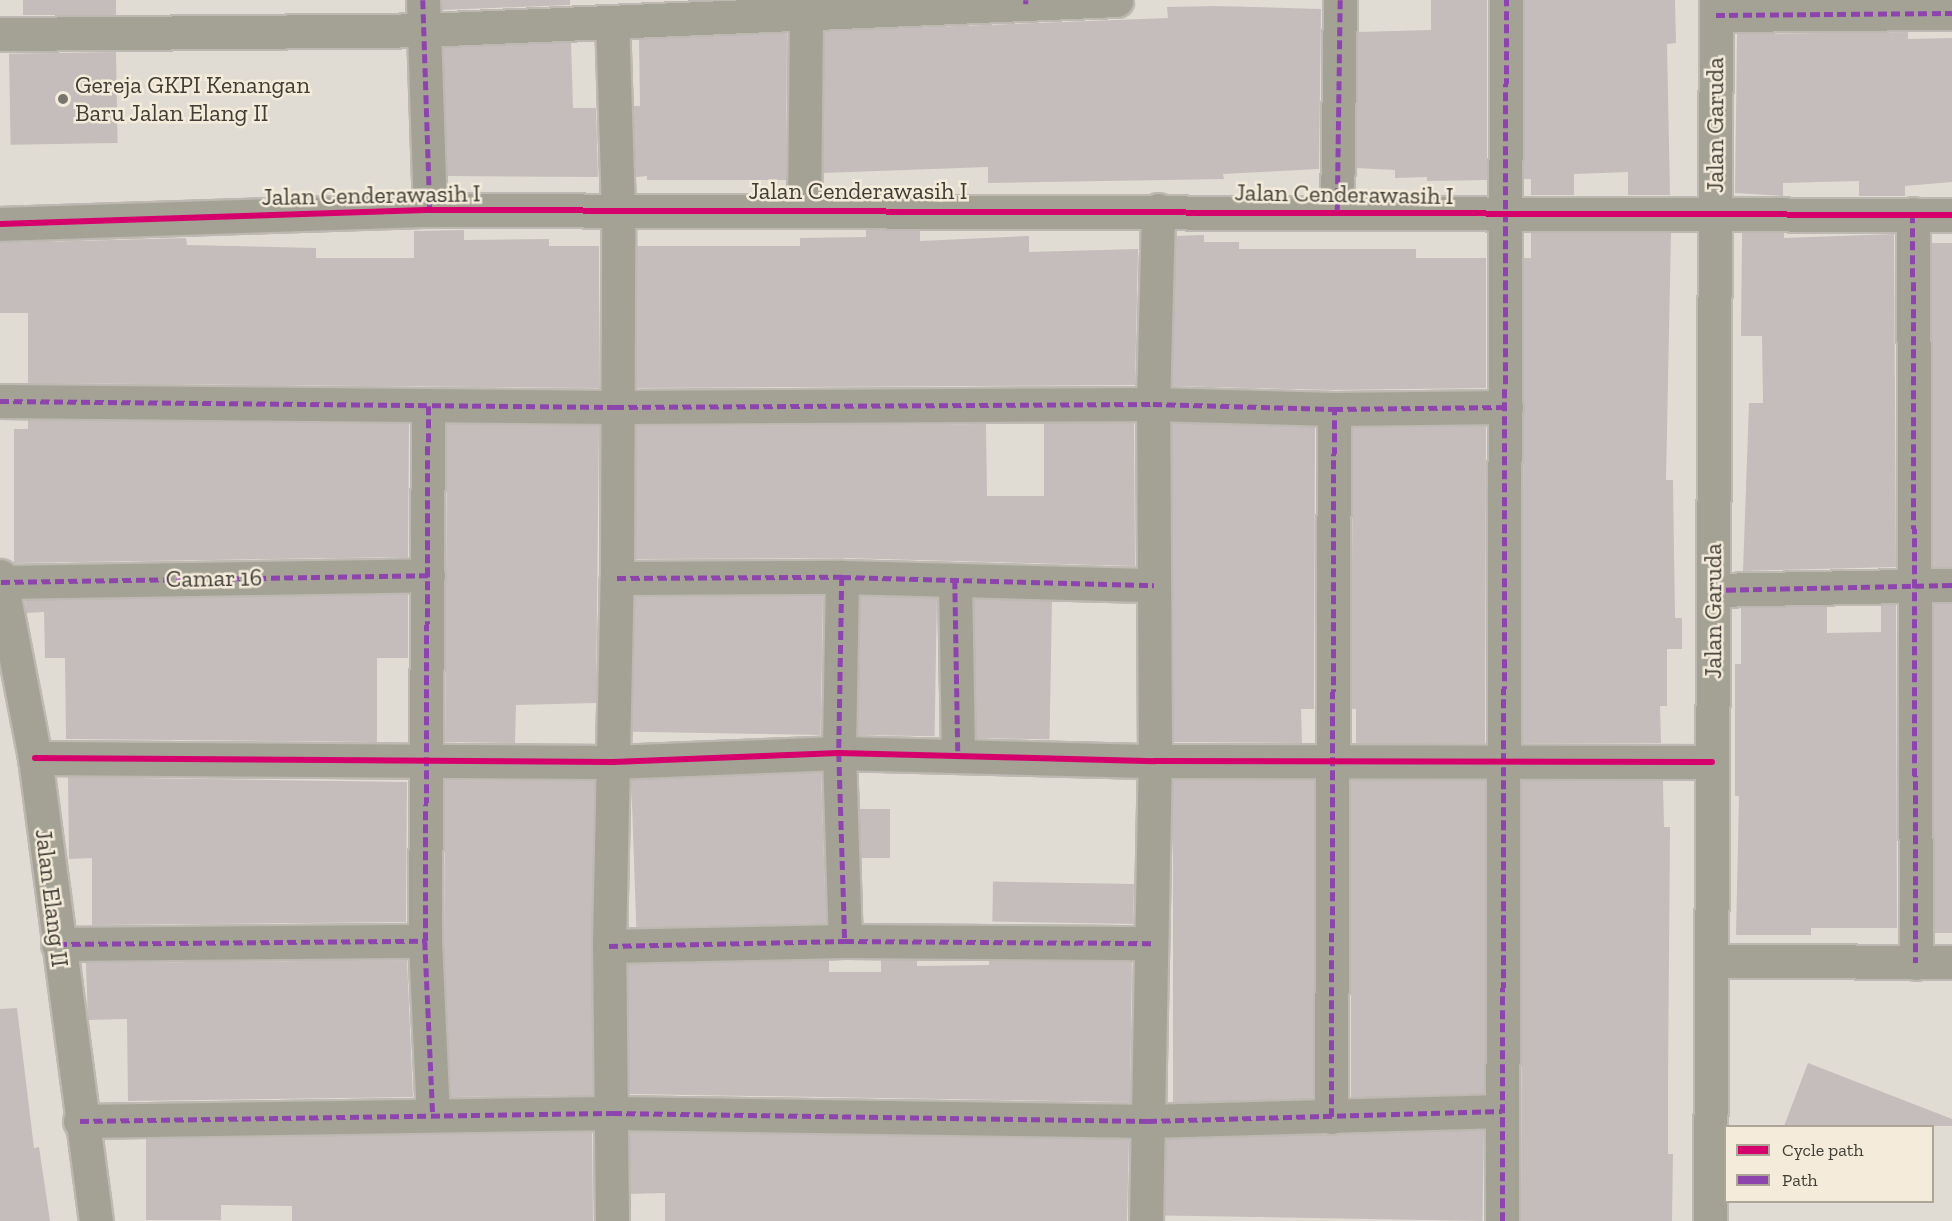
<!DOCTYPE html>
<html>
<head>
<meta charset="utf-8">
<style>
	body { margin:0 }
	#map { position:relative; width:1952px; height:1221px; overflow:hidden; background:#e1dcd3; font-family:"Zilla Slab",serif }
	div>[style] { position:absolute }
	.building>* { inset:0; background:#c4bdbb; transform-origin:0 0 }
	.roads { filter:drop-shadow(2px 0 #bdb8b1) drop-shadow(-2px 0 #bdb8b1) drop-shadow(0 2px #bdb8b1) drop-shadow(0 -2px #bdb8b1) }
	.minor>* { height:33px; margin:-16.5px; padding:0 16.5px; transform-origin:16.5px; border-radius:16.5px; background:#a3a295 }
	.quiet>* { height:4.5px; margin-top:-2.25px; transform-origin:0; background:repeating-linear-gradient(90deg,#8e44ad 0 9px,transparent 0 13.5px) }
	.cycleway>* { height:6px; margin:-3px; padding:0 3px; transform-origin:3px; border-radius:3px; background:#d6006c }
	.dots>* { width:16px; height:16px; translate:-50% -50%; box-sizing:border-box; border:3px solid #f4ebda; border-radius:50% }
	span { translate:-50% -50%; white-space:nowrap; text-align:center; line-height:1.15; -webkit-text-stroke:5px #f4ebda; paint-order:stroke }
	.poi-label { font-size:24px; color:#403d36 }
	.left { translate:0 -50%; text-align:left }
	.street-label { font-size:24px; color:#403d36 }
	.legend { position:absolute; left:1724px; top:1125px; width:210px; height:78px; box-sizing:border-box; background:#f4ebda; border:2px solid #aca598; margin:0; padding:8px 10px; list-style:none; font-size:18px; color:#403d36 }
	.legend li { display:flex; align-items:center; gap:12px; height:30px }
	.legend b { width:30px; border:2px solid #aca598 }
</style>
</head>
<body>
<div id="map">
	<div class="building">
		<div style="left:23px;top:0;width:93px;height:15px"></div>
		<div style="clip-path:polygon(442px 0,570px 0,570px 5px,442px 10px)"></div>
		<div style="clip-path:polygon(1431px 0,1487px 0,1487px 180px,1427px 181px,1427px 177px,1395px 178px,1395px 170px,1356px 168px,1358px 32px,1431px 30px)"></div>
		<div style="clip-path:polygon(1525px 0,1675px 0,1676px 43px,1667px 44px,1670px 195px,1628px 195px,1628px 172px,1574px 174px,1574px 195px,1531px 195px,1531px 179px,1524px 179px)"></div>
		<div style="clip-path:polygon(1215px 6px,1321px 9px,1319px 169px,1223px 174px,1224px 179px,988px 183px,988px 167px,823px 173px,825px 31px,1168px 18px,1167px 7px)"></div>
		<div style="clip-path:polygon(1908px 32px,1908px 39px,1952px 38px,1952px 182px,1905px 186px,1905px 196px,1859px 196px,1859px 181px,1783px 183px,1783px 196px,1735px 193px,1737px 34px)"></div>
		<div style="clip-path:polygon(787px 33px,786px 180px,647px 180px,647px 176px,636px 177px,633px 106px,640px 106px,639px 39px)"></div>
		<div style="clip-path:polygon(571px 42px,573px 108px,596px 108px,598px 177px,448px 176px,443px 48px)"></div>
		<div style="left:116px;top:52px;width:91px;height:107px;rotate:89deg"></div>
		<div style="clip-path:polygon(464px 230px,464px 240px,549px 239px,549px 246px,599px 246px,599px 388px,28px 383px,28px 313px,0 313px,0 243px,186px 238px,187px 245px,316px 248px,316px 258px,414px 258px,414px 231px)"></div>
		<div style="clip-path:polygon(866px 230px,920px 230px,920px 241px,1029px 236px,1029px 252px,1138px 249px,1135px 385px,636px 388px,637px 246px,800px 246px,800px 238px,866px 237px)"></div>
		<div style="clip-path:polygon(1531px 232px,1671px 233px,1666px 480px,1673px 480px,1675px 618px,1682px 618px,1682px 649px,1667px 649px,1667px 706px,1660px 706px,1661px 743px,1522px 743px,1524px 258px,1531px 258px)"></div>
		<div style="clip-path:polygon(1742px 233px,1784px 233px,1784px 238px,1894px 234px,1896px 567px,1743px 571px,1749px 403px,1763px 403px,1762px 336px,1741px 336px)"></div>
		<div style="clip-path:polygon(1204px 235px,1204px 242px,1239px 242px,1239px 249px,1416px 249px,1416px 258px,1486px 258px,1486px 388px,1334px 390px,1172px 386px,1176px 236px)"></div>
		<div style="left:1932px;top:243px;width:20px;height:324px"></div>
		<div style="clip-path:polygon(28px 420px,409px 424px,408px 557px,14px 563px,14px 429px,28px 429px)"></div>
		<div style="clip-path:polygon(1044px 423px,1134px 423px,1135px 566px,842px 558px,636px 559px,636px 426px,986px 424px,987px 496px,1044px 496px)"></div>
		<div style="clip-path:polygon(1172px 423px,1315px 427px,1314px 709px,1301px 709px,1302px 743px,1174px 742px)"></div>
		<div style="clip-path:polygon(447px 424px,599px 426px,596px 703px,516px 705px,515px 743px,445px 742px)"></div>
		<div style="clip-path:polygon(1486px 426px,1485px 743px,1356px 743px,1356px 709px,1351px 709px,1353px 428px)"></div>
		<div style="clip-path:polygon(408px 594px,408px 658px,377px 658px,377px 742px,66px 739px,65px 658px,45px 658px,44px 612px,26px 613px,25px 600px)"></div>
		<div style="left:823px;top:596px;width:139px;height:188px;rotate:91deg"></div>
		<div style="left:860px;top:596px;width:77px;height:139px;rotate:1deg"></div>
		<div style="left:974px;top:599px;width:78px;height:139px;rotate:1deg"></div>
		<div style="left:1933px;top:604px;width:19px;height:329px"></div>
		<div style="clip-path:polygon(1881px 605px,1896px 605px,1897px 928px,1811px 928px,1811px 935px,1736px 935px,1739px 796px,1735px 796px,1735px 664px,1741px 664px,1741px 608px,1827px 606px,1827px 633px,1881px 632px)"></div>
		<div style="left:821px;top:772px;width:151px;height:190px;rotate:88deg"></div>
		<div style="clip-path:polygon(68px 777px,407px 782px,406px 922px,92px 925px,92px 858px,69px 859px)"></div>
		<div style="clip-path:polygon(445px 780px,594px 781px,592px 1095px,451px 1097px,444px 941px)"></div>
		<div style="left:1173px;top:780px;width:141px;height:322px"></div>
		<div style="left:1351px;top:780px;width:134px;height:317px"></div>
		<div style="clip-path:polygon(1522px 780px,1663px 781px,1664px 827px,1670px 827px,1668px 1087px,1668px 1154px,1673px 1154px,1672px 1221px,1521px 1221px)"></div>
		<div style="left:860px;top:809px;width:30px;height:49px"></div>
		<div style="left:1134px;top:884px;width:40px;height:141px;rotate:91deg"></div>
		<div style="clip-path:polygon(407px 960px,413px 1097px,128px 1101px,127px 1019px,88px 1020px,86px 963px)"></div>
		<div style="clip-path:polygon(829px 960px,829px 972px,881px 972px,881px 960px,917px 960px,917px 966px,989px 965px,989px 961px,1132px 962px,1130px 1102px,629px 1094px,628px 964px)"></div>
		<div style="clip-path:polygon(17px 1008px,34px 1148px,39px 1147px,50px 1221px,0 1221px,0 1009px)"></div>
		<div style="clip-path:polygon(1808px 1063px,1952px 1119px,1952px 1126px,1784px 1126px)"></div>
		<div style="left:1484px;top:1130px;width:91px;height:318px;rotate:91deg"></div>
		<div style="clip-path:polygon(592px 1132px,593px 1221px,292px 1221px,292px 1206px,221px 1205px,221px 1220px,146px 1220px,146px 1139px)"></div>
		<div style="clip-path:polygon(630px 1132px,1129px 1139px,1127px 1221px,665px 1221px,665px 1193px,630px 1194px)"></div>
	</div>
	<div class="roads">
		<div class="minor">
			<div style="left:423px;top:0;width:210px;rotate:88.1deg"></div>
			<div style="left:1716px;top:15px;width:236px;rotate:-0.5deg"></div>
			<div style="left:0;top:34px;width:424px;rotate:-0.5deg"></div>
			<div style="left:424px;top:30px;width:693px;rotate:-2.48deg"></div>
			<div style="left:804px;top:209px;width:195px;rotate:-89.4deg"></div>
			<div style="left:1337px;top:211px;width:211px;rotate:-89.2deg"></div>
			<div style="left:1913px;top:214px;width:749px;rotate:89.77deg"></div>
			<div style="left:0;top:224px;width:430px;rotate:-1.9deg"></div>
			<div style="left:430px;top:210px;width:1522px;rotate:0.19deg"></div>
			<div style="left:0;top:401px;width:615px;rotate:0.56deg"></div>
			<div style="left:615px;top:407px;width:538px;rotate:-0.32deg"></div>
			<div style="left:1153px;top:404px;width:181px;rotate:1.6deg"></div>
			<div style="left:1334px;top:409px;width:172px;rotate:-0.7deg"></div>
			<div style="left:0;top:576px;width:185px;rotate:79.1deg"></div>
			<div style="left:35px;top:758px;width:467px;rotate:82.5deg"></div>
			<div style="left:842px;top:577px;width:176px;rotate:91deg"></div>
			<div style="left:839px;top:753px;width:188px;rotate:88.2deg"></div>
			<div style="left:617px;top:578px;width:225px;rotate:-0.3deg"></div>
			<div style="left:842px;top:577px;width:312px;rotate:1.5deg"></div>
			<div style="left:955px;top:580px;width:176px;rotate:89deg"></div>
			<div style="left:1px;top:582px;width:427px;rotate:-0.9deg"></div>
			<div style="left:1713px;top:590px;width:239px;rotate:-1.2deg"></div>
			<div style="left:35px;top:758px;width:578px;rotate:0.4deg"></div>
			<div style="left:613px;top:762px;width:226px;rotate:-2.3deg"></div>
			<div style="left:839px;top:753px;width:316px;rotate:1.5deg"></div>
			<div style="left:1155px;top:761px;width:557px;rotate:0.1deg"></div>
			<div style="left:425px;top:941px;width:173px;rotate:87.4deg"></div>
			<div style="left:58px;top:944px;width:367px;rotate:-0.5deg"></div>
			<div style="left:425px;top:941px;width:536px;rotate:-89.68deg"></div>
			<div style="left:609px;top:946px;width:236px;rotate:-1.2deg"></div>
			<div style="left:845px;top:941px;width:306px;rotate:0.4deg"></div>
			<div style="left:1711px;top:961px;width:241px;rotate:0.2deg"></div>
			<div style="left:1331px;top:1117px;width:708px;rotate:-89.76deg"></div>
			<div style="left:80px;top:1121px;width:533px;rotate:-0.86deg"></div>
			<div style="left:613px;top:1113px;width:535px;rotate:0.86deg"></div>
			<div style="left:1148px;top:1121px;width:354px;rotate:-1.6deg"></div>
			<div style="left:612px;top:1221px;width:275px;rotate:-90.6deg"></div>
			<div style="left:609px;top:946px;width:368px;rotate:-88.8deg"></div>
			<div style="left:617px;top:578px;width:369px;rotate:-89.8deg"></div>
			<div style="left:618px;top:209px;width:186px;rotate:-91.8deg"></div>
			<div style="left:1146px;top:1221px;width:460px;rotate:-88.9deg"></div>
			<div style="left:1155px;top:761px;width:357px;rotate:-90.3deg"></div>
			<div style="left:1153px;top:404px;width:194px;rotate:-88.5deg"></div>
			<div style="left:1502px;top:1221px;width:1221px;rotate:-89.81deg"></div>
			<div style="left:1710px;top:1221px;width:1221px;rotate:-89.72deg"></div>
		</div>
	</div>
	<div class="quiet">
		<div style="left:423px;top:0;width:210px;rotate:88.1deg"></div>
		<div style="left:1026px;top:0;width:4px;rotate:90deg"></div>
		<div style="left:1716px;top:15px;width:236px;rotate:-0.5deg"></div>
		<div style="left:1337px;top:211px;width:211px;rotate:-89.2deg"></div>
		<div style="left:1913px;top:214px;width:749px;rotate:89.77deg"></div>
		<div style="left:0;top:401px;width:615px;rotate:0.56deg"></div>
		<div style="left:615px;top:407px;width:538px;rotate:-0.32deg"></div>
		<div style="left:1153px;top:404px;width:181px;rotate:1.6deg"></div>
		<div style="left:1334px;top:409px;width:172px;rotate:-0.7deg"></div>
		<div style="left:842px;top:577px;width:176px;rotate:91deg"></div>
		<div style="left:839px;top:753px;width:188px;rotate:88.2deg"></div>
		<div style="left:617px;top:578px;width:225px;rotate:-0.3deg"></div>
		<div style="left:842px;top:577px;width:312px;rotate:1.5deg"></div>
		<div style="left:955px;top:580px;width:176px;rotate:89deg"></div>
		<div style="left:1px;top:582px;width:427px;rotate:-0.9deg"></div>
		<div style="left:1713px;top:590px;width:239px;rotate:-1.2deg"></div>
		<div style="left:425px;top:941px;width:173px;rotate:87.4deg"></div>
		<div style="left:58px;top:944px;width:367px;rotate:-0.5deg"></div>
		<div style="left:425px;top:941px;width:536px;rotate:-89.68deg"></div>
		<div style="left:609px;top:946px;width:236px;rotate:-1.2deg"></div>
		<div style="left:845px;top:941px;width:306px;rotate:0.4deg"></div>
		<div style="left:1331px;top:1117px;width:708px;rotate:-89.76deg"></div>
		<div style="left:80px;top:1121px;width:533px;rotate:-0.86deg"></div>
		<div style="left:613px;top:1113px;width:535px;rotate:0.86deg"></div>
		<div style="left:1148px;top:1121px;width:354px;rotate:-1.6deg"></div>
		<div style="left:1502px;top:1221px;width:1221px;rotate:-89.81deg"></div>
	</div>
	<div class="cycleway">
		<div style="left:0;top:224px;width:430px;rotate:-1.9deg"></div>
		<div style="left:430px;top:210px;width:1522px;rotate:0.19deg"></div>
		<div style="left:35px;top:758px;width:578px;rotate:0.4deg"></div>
		<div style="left:613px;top:762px;width:226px;rotate:-2.3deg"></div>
		<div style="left:839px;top:753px;width:316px;rotate:1.5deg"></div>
		<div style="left:1155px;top:761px;width:557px;rotate:0.1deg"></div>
	</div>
	<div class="dots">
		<div style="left:63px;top:99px;background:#78756d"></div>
	</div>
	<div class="poi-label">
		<span class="left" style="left:75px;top:99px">Gereja GKPI Kenangan<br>Baru Jalan Elang II</span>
	</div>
	<div class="street-label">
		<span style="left:1715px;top:125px;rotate:-90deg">Jalan Garuda</span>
		<span style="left:858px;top:191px">Jalan Cenderawasih I</span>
		<span style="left:1344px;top:194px;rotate:1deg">Jalan Cenderawasih I</span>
		<span style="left:371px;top:195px;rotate:-1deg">Jalan Cenderawasih I</span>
		<span style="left:214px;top:578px;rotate:-1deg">Camar 16</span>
		<span style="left:1713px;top:611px;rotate:-90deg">Jalan Garuda</span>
		<span style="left:52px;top:898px;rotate:83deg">Jalan Elang II</span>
	</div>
	<ul class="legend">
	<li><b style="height:8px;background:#d6006c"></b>Cycle path</li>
	<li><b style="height:8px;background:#8e44ad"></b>Path</li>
	</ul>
</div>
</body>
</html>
